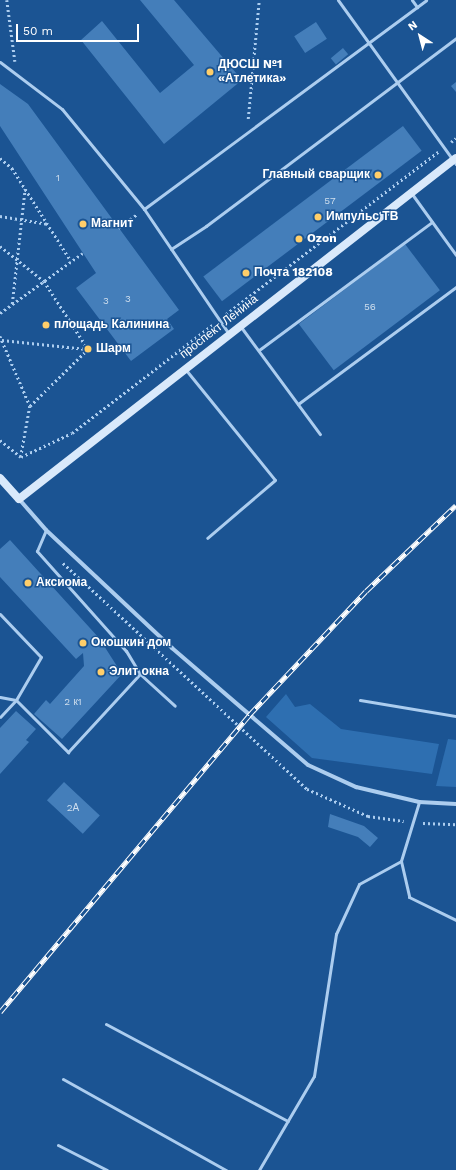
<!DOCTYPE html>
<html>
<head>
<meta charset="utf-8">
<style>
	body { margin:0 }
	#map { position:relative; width:456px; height:1170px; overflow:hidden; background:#1b5493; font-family:"Work Sans",sans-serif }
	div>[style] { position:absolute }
	.green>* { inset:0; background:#2e6fb1 }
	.building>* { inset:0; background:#447eba; transform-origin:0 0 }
	.path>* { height:2.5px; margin-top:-1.25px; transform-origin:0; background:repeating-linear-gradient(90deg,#accdef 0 2px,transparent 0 5px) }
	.lane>* { height:3px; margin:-1.5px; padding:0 1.5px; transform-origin:1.5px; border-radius:1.5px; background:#accdef }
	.street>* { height:4px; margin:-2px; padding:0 2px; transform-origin:2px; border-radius:2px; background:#accdef }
	.secondary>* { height:8px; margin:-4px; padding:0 4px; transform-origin:4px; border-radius:4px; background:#d9e9fb }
	.rail>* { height:4.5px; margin-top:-2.25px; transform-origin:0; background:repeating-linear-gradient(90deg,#1b5493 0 9px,#fff 0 18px); box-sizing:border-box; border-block:1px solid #fff }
	.dots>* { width:11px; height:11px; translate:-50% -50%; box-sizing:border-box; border:2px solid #1b5493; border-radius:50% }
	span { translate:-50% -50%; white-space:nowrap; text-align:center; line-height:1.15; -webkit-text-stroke:3px #1b5493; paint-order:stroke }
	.number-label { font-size:10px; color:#d0dfee }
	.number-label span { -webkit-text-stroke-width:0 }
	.poi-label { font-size:12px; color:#fff; font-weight:700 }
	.left { translate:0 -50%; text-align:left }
	.right { translate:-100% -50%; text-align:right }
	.street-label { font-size:12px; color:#fff }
	.north { position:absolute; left:400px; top:16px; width:40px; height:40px; -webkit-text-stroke:3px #1b5493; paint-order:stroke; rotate:324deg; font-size:11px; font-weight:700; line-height:16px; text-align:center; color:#fff }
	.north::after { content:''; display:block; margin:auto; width:14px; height:18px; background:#fff; clip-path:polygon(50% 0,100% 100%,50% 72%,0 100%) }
	.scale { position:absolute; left:16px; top:24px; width:123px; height:18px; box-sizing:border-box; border:2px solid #fff; border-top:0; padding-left:5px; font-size:12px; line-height:14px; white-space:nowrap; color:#fff; -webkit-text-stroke:3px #1b5493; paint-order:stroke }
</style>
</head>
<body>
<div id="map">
	<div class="green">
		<div style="clip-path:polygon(286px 694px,295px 707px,310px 704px,341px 729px,439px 744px,432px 774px,312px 758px,266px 717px)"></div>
		<div style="clip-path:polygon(448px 739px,456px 740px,456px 787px,436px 786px)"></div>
	</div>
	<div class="building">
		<div style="clip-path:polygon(140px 0,174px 0,242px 80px,164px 144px,81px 40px,102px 21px,160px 93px,194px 65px)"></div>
		<div style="left:316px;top:22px;width:20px;height:26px;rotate:57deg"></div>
		<div style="left:343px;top:48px;width:8px;height:16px;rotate:50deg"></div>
		<div style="clip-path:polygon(456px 82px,456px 92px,451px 86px)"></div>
		<div style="clip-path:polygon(0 84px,28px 104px,179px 310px,167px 319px,174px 329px,131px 361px,76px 288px,96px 273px,0 126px)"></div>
		<div style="left:403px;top:126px;width:31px;height:250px;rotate:53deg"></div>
		<div style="left:405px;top:244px;width:58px;height:133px;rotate:53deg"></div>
		<div style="clip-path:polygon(10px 540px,99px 638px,122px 674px,62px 739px,34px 714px,46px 700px,50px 704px,84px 666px,83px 653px,76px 659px,0 577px,0 549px)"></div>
		<div style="clip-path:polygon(16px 711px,36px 729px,26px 740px,29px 742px,0 774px,0 728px)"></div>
		<div style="left:64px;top:782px;width:49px;height:25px;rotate:43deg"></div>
		<div style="clip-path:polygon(330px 814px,364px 826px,378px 838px,370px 847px,358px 837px,328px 827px)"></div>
	</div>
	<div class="path">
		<div style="left:7px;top:0;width:62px;rotate:82.5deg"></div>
		<div style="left:248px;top:119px;width:120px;rotate:-84.7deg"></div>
		<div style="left:451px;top:142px;width:6px;rotate:-39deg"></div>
		<div style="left:0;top:158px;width:16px;rotate:40deg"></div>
		<div style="left:12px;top:168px;width:110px;rotate:57.6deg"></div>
		<div style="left:0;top:216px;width:49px;rotate:9.5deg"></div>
		<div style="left:118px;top:228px;width:24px;rotate:-36deg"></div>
		<div style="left:0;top:246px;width:56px;rotate:38.5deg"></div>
		<div style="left:44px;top:281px;width:81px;rotate:57.1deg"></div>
		<div style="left:12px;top:304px;width:116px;rotate:-83.6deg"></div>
		<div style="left:0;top:313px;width:102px;rotate:-35.9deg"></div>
		<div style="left:226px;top:314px;width:267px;rotate:-37.4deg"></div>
		<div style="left:0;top:336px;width:76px;rotate:66.8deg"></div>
		<div style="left:30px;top:406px;width:51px;rotate:100.2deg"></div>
		<div style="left:2px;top:340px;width:85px;rotate:6deg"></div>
		<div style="left:30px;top:406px;width:81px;rotate:-44.5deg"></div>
		<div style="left:0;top:440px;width:27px;rotate:39deg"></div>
		<div style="left:21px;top:457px;width:56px;rotate:-25.2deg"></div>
		<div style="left:72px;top:433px;width:177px;rotate:-37.6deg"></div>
		<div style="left:63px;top:563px;width:333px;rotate:42.8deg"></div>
		<div style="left:307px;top:789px;width:67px;rotate:23.9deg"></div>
		<div style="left:368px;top:816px;width:36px;rotate:8deg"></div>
		<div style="left:423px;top:823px;width:33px;rotate:2deg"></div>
	</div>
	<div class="lane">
		<div style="left:338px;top:0;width:202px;rotate:54.3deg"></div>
		<div style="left:412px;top:0;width:9px;rotate:54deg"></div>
		<div style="left:0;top:62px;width:78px;rotate:37.2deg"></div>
		<div style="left:62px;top:109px;width:129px;rotate:50.6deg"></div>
		<div style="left:144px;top:209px;width:151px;rotate:55.8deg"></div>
		<div style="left:412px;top:194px;width:75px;rotate:54.2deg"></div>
		<div style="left:144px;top:209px;width:351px;rotate:-36.5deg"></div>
		<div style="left:171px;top:249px;width:42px;rotate:-33.3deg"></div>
		<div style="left:206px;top:226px;width:313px;rotate:-36.9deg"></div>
		<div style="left:241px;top:327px;width:133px;rotate:53.6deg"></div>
		<div style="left:259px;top:350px;width:215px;rotate:-36.5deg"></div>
		<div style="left:186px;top:370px;width:141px;rotate:51deg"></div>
		<div style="left:275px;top:480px;width:89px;rotate:139.5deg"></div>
		<div style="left:298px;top:404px;width:197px;rotate:-36.5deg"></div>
		<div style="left:0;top:614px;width:59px;rotate:46.4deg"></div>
		<div style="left:41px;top:657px;width:50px;rotate:120.2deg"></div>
		<div style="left:16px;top:700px;width:23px;rotate:133deg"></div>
		<div style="left:140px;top:674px;width:47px;rotate:42.4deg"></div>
		<div style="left:0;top:697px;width:16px;rotate:11deg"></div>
		<div style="left:16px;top:700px;width:74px;rotate:45deg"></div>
		<div style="left:68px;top:752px;width:106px;rotate:-47.3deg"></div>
		<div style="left:140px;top:674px;width:27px;rotate:-121deg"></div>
		<div style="left:126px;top:651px;width:134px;rotate:-131.7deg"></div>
		<div style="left:37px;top:551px;width:23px;rotate:-67deg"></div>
		<div style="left:360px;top:700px;width:97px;rotate:9.5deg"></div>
		<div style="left:419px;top:802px;width:62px;rotate:107deg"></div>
		<div style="left:401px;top:861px;width:37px;rotate:77deg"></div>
		<div style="left:409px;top:897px;width:52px;rotate:26.1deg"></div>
		<div style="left:106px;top:1024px;width:206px;rotate:28.1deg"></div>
		<div style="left:63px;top:1079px;width:187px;rotate:29.2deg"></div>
		<div style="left:58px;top:1145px;width:55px;rotate:27deg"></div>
		<div style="left:259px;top:1170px;width:109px;rotate:-59.7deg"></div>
		<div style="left:314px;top:1076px;width:144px;rotate:-81.2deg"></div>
		<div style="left:336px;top:934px;width:55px;rotate:-65.3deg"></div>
		<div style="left:359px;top:884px;width:48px;rotate:-28.7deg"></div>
	</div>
	<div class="street">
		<div style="left:19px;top:499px;width:41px;rotate:48.9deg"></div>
		<div style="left:46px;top:530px;width:173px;rotate:43.1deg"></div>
		<div style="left:172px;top:648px;width:179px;rotate:40.7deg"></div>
		<div style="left:308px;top:765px;width:53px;rotate:24.6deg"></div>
		<div style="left:356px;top:787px;width:65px;rotate:13.4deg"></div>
		<div style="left:419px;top:802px;width:37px;rotate:3deg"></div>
	</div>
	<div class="secondary">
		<div style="left:0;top:478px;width:28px;rotate:48deg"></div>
		<div style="left:19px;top:499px;width:554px;rotate:-37.97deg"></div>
	</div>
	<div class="rail">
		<div style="left:0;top:1012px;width:388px;rotate:-50deg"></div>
		<div style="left:249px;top:715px;width:170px;rotate:-46.7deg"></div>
		<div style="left:366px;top:591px;width:124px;rotate:-43.7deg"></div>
	</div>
	<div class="dots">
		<div style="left:210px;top:72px;background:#ffce6a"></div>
		<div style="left:378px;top:175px;background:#ffce6a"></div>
		<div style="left:318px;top:217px;background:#ffce6a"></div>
		<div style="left:83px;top:224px;background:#ffce6a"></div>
		<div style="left:299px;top:239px;background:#ffce6a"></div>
		<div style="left:246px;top:273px;background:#ffce6a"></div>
		<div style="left:46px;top:325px;background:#ffce6a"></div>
		<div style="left:88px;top:349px;background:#ffce6a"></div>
		<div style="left:28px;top:583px;background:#ffce6a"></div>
		<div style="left:83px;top:643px;background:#ffce6a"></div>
		<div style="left:101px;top:672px;background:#ffce6a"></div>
	</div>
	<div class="number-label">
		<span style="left:58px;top:178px">1</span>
		<span style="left:330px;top:201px">57</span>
		<span style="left:128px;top:299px">3</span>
		<span style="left:106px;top:301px">3</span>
		<span style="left:370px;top:307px">56</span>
		<span style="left:73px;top:702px">2 к1</span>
		<span style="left:73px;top:808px">2А</span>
	</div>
	<div class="poi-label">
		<span class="left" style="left:218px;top:72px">ДЮСШ №1<br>«Атлетика»</span>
		<span class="right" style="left:370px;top:175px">Главный сварщик</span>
		<span class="left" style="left:326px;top:217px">Импульс ТВ</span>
		<span class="left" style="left:91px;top:224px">Магнит</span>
		<span class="left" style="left:307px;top:239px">Ozon</span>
		<span class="left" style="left:254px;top:273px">Почта 182108</span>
		<span class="left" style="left:54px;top:325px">площадь Калинина</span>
		<span class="left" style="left:96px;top:349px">Шарм</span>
		<span class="left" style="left:36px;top:583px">Аксиома</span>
		<span class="left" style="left:91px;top:643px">Окошкин дом</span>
		<span class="left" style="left:109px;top:672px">Элит окна</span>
	</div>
	<div class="street-label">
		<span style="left:219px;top:327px;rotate:-38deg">проспект Ленина</span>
	</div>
	<div class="north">N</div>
	<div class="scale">50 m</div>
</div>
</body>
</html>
